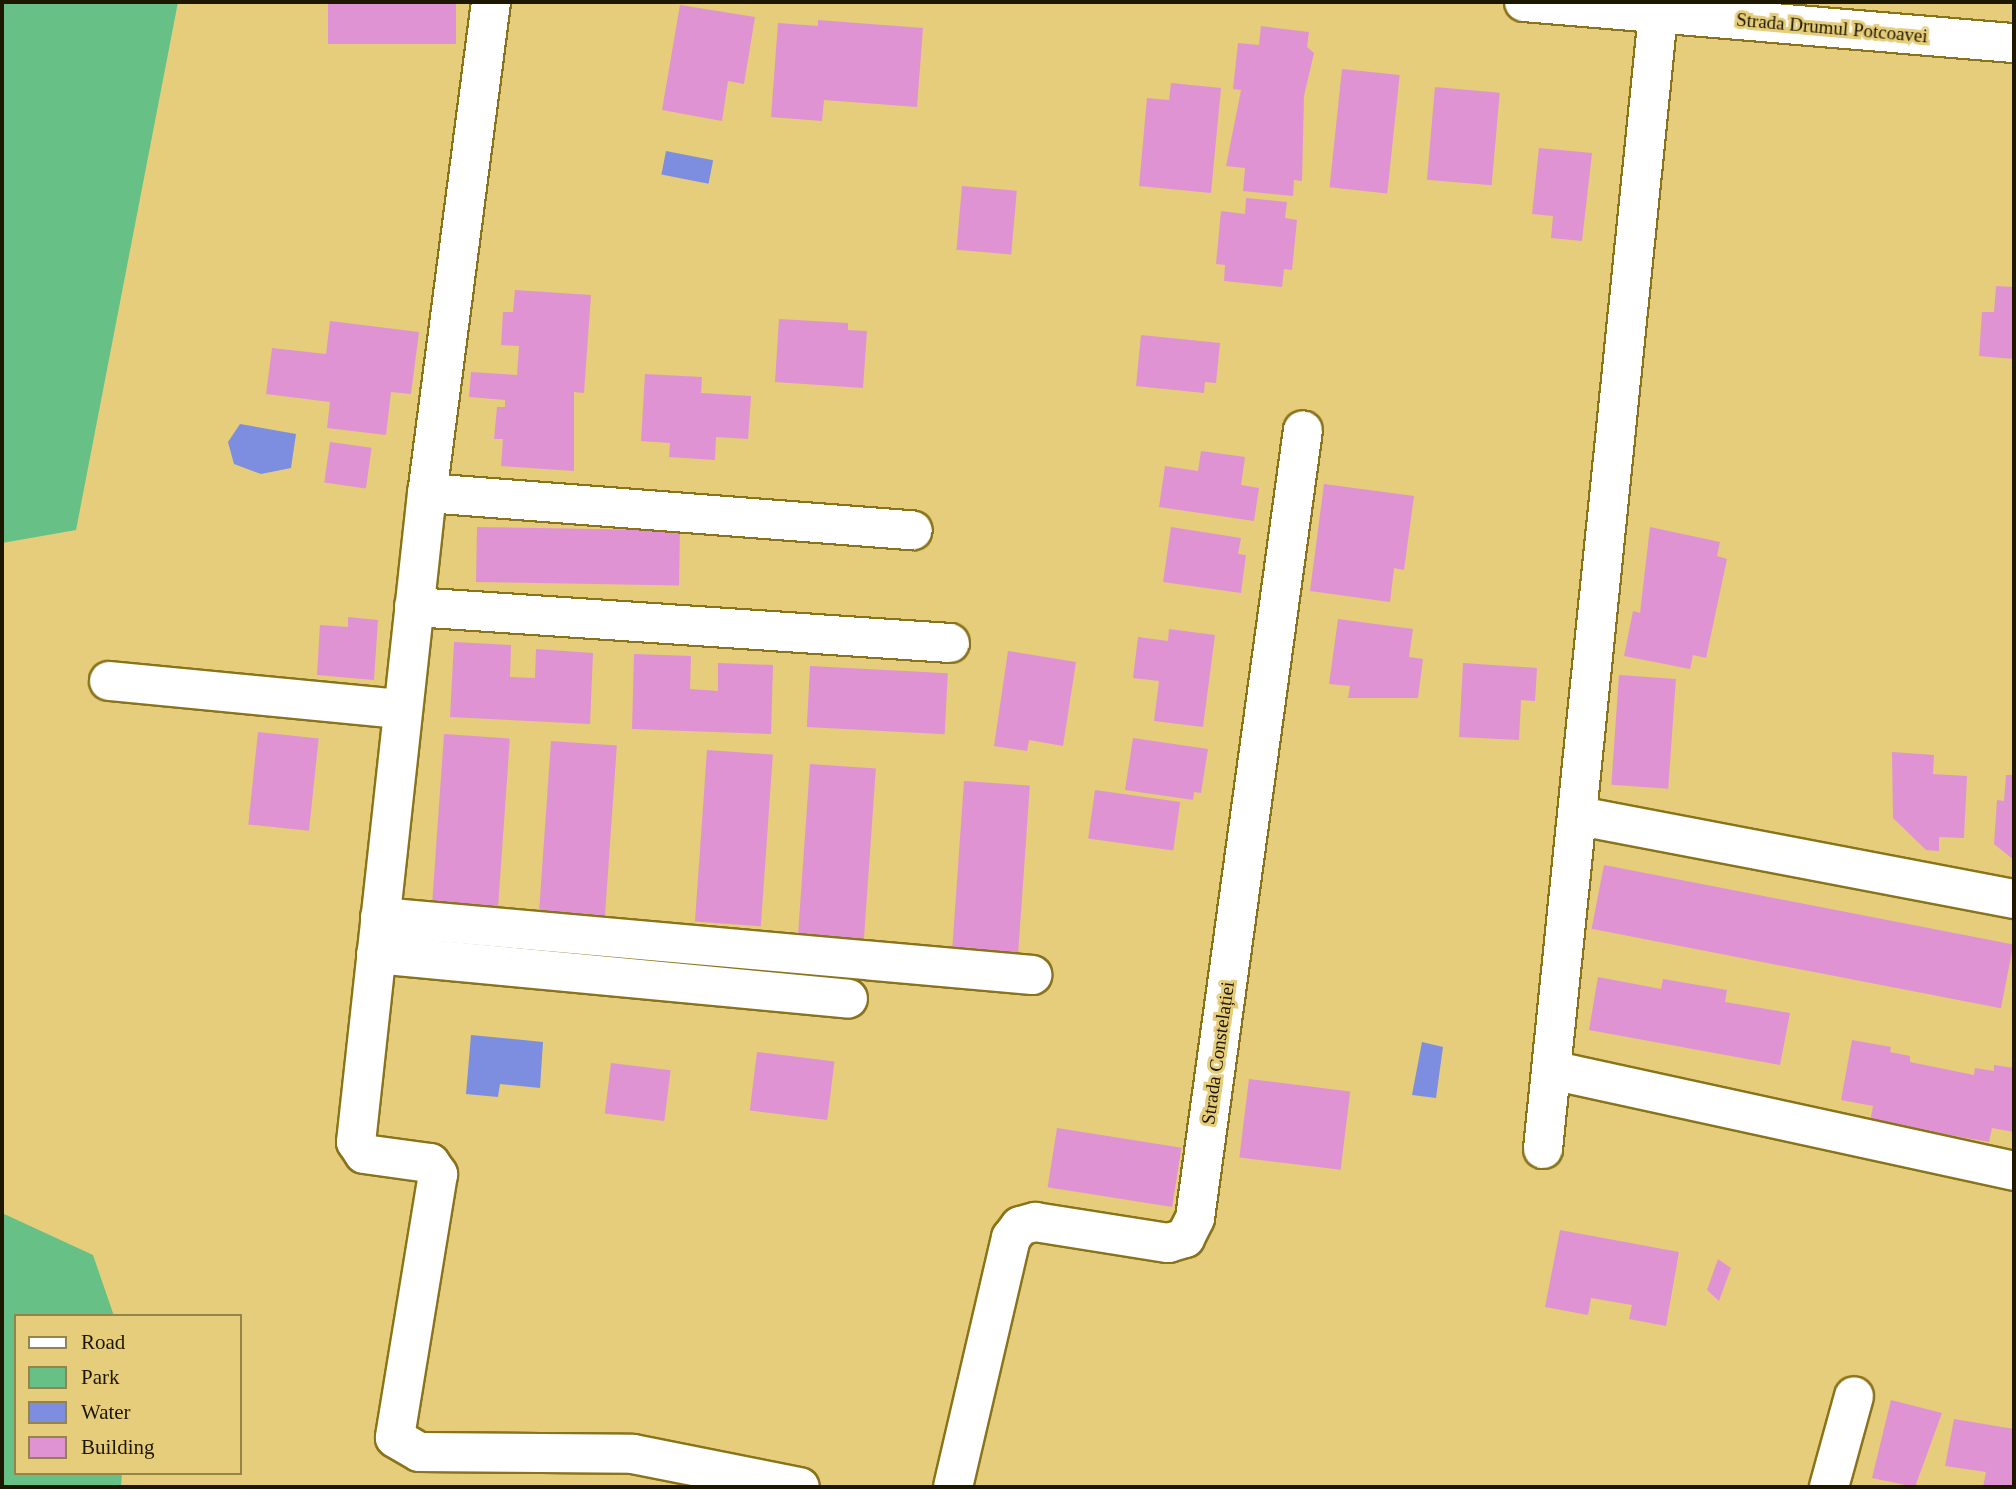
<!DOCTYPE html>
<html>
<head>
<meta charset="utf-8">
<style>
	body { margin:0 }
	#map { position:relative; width:2016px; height:1489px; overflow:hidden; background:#e5cd7b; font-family:Georgia,serif }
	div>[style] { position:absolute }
	.green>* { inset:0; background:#67c086 }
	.water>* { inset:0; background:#7d8ee0; transform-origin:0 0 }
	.building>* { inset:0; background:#e093d2; transform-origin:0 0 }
	.roads { filter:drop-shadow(2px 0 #8a731b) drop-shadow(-2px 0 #8a731b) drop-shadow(0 2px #8a731b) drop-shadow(0 -2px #8a731b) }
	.minor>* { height:38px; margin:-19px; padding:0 19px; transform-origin:19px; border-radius:19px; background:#fff }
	span { translate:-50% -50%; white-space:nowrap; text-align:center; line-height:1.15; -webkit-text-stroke:6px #e5cd7b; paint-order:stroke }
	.street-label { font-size:19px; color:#1e1700 }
	.frame { position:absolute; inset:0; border:4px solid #1e1700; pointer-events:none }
	.legend { position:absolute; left:14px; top:1314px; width:228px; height:161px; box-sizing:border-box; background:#e5cd7b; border:2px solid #95844a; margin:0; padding:9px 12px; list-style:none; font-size:21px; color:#1e1700 }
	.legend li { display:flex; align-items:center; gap:14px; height:35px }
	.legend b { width:35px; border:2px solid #95844a }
</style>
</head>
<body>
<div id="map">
	<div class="green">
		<div style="clip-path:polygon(2px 2px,178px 2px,76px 530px,2px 543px)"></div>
		<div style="clip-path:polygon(2px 1213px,93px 1255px,114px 1316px,16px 1316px,16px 1473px,122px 1473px,121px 1487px,2px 1487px)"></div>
	</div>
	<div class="water">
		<div style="left:666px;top:151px;width:48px;height:24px;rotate:11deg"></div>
		<div style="clip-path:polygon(240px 424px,296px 434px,291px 468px,261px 474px,234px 464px,228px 442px)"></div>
		<div style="clip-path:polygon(471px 1035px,543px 1042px,540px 1088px,500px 1084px,498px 1097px,466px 1094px)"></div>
		<div style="clip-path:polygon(1422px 1042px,1443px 1047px,1436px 1098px,1412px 1095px)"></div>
	</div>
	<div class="building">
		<div style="left:328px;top:2px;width:128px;height:42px"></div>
		<div style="clip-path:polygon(680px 5px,755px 17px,744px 84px,728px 81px,722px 121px,662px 110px)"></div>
		<div style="clip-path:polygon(818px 20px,923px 28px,917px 107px,824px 100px,822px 121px,771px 117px,778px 23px,818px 26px)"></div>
		<div style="clip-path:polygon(1261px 26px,1309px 32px,1307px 47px,1314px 53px,1304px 96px,1302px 181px,1294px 180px,1293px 196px,1243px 191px,1245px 168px,1226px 166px,1241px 90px,1233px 89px,1238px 43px,1259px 45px)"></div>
		<div style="left:1342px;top:69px;width:58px;height:119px;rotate:6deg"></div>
		<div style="clip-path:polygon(1171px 83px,1221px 88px,1211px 193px,1139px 186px,1147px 98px,1169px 100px)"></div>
		<div style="left:1435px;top:87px;width:65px;height:93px;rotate:5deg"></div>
		<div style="clip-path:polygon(1539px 148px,1592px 153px,1582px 241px,1551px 238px,1553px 216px,1532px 214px)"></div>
		<div style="left:962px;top:186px;width:55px;height:64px;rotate:5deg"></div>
		<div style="clip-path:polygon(1246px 198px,1287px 202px,1285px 218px,1297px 220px,1292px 270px,1284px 269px,1282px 287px,1224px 281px,1225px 265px,1216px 264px,1221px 211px,1245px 214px)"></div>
		<div style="clip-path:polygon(1996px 286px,2014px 287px,2014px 359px,1979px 356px,1982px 312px,1994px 312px)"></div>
		<div style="clip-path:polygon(515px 290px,591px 295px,584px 393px,574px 392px,574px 471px,501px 466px,503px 439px,494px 439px,497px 407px,505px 407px,505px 400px,469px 397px,471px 372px,517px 375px,519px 346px,501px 345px,503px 312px,513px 312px)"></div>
		<div style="clip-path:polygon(779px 319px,848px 323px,848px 330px,867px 331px,863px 388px,775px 382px)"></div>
		<div style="clip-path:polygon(330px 321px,419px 332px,411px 394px,391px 392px,386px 435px,327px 428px,330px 402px,266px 394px,272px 348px,326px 354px)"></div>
		<div style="clip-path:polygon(1141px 335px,1220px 343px,1216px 383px,1205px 382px,1204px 393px,1136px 386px)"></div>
		<div style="clip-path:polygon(645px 374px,702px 377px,701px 393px,751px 396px,748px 439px,716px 437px,715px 460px,669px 457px,670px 443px,641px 441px)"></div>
		<div style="left:330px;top:442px;width:42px;height:41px;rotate:8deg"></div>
		<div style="clip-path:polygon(1201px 451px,1245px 457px,1241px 485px,1259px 488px,1254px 521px,1159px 507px,1165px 466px,1198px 471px)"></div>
		<div style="clip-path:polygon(1324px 484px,1414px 496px,1404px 570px,1394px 568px,1390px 602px,1310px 591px)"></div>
		<div style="left:477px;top:527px;width:203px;height:55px;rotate:1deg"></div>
		<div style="clip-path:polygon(1171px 527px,1241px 538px,1238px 554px,1246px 555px,1241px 593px,1163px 582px)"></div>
		<div style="clip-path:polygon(1650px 527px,1720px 542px,1717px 556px,1727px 559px,1706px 658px,1693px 655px,1690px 669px,1624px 656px,1633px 611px,1640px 613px)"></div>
		<div style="clip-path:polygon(348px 617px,378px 620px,374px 680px,317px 675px,320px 625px,348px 627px)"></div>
		<div style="clip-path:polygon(1338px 619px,1413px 629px,1409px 657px,1423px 659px,1418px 698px,1348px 698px,1350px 686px,1329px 684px)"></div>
		<div style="clip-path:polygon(1169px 629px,1215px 635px,1203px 727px,1154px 721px,1159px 681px,1133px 678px,1138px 637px,1168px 641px)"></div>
		<div style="clip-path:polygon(454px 642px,511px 645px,510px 677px,535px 678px,536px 649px,593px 653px,590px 724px,450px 717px)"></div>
		<div style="clip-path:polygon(1008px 651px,1076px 662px,1063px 746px,1029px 740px,1027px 751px,994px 746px)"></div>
		<div style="clip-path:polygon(634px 654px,691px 656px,690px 689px,718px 691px,718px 663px,773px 665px,771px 734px,632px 729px)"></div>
		<div style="clip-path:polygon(1463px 663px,1537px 668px,1535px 701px,1521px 700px,1519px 740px,1459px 737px)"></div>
		<div style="left:810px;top:666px;width:138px;height:61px;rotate:3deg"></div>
		<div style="left:1619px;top:675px;width:57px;height:110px;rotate:4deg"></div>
		<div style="left:258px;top:732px;width:61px;height:93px;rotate:6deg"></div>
		<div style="left:444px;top:734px;width:66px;height:172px;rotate:4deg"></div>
		<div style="clip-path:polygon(1133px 738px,1208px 749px,1201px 793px,1194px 792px,1193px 800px,1125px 790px)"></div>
		<div style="left:551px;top:741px;width:66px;height:172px;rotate:4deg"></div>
		<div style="left:707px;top:750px;width:66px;height:172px;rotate:4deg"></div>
		<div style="clip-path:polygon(1892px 752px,1934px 755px,1933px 774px,1967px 776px,1964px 838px,1939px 837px,1939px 851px,1926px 850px,1893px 818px)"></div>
		<div style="left:810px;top:764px;width:66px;height:172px;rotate:4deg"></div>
		<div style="clip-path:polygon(2006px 775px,2014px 775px,2014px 860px,1994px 844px,1997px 800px,2004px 801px)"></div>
		<div style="left:964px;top:781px;width:66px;height:171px;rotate:4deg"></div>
		<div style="left:1095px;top:790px;width:86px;height:49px;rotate:8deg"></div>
		<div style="left:1604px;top:865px;width:417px;height:65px;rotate:11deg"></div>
		<div style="clip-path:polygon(1598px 977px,1661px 989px,1663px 979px,1727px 990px,1725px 1002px,1790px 1013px,1780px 1065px,1589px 1030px)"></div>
		<div style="clip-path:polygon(1852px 1040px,1891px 1047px,1890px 1052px,1910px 1056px,1910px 1062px,1974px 1075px,1975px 1068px,1994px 1071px,1994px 1065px,2014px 1068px,2014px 1132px,1992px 1128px,1989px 1142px,1870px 1121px,1873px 1106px,1841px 1100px)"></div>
		<div style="left:757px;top:1052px;width:78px;height:59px;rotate:7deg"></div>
		<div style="left:611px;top:1063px;width:60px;height:51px;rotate:7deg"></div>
		<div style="left:1249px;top:1079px;width:102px;height:79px;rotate:7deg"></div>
		<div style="left:1057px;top:1128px;width:126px;height:60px;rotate:9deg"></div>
		<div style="clip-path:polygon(1560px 1230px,1679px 1252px,1666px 1326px,1629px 1319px,1632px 1305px,1591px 1298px,1588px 1315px,1545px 1307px)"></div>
		<div style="clip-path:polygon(1718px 1259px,1731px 1268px,1719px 1301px,1707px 1290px)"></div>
		<div style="clip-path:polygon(1891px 1400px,1942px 1413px,1915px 1487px,1872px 1478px)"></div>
		<div style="clip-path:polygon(1954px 1419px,2014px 1429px,2014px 1487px,1983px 1487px,1986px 1472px,1945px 1466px)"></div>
	</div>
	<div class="roads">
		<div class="minor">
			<div style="left:491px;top:2px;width:495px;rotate:97.4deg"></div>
			<div style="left:427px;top:493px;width:653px;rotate:96.24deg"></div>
			<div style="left:356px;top:1142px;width:14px;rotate:56deg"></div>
			<div style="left:364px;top:1154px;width:67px;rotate:7.8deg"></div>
			<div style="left:430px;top:1163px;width:14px;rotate:54deg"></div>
			<div style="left:438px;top:1174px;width:267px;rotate:99.3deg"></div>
			<div style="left:395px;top:1438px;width:28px;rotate:30deg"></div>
			<div style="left:419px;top:1452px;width:214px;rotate:0.5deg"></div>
			<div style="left:633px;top:1454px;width:170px;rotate:11.2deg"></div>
			<div style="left:1524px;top:2px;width:492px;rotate:4.8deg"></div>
			<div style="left:427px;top:493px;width:487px;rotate:4.4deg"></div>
			<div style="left:414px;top:607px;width:537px;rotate:3.84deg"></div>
			<div style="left:109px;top:681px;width:294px;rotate:5.5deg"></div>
			<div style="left:1579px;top:816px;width:443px;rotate:10.8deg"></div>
			<div style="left:380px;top:917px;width:655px;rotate:5.08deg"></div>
			<div style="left:376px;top:954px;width:474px;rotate:5.4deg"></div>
			<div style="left:1556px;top:1071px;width:469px;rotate:12.3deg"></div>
			<div style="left:1543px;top:1149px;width:1141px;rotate:-84.21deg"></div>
			<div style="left:953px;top:1487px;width:256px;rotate:-76.9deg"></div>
			<div style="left:1011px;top:1238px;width:15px;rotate:-53deg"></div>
			<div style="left:1020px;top:1226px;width:16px;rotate:-15deg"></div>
			<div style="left:1035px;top:1222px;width:135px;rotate:9deg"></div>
			<div style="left:1168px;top:1243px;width:18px;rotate:-16deg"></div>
			<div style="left:1185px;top:1238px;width:22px;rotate:-63deg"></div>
			<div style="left:1195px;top:1218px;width:795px;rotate:-82.2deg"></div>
			<div style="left:1829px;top:1487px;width:94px;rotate:-74.6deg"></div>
		</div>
	</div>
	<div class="street-label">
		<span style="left:1832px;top:28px;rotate:5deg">Strada Drumul Potcoavei</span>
		<span style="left:1218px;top:1053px;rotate:-82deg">Strada Constelației</span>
	</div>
	<div class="frame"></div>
	<ul class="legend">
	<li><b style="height:9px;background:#fff"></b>Road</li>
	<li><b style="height:19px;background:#67c086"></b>Park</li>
	<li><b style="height:19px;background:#7d8ee0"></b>Water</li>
	<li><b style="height:19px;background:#e093d2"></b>Building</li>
	</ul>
</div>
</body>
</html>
